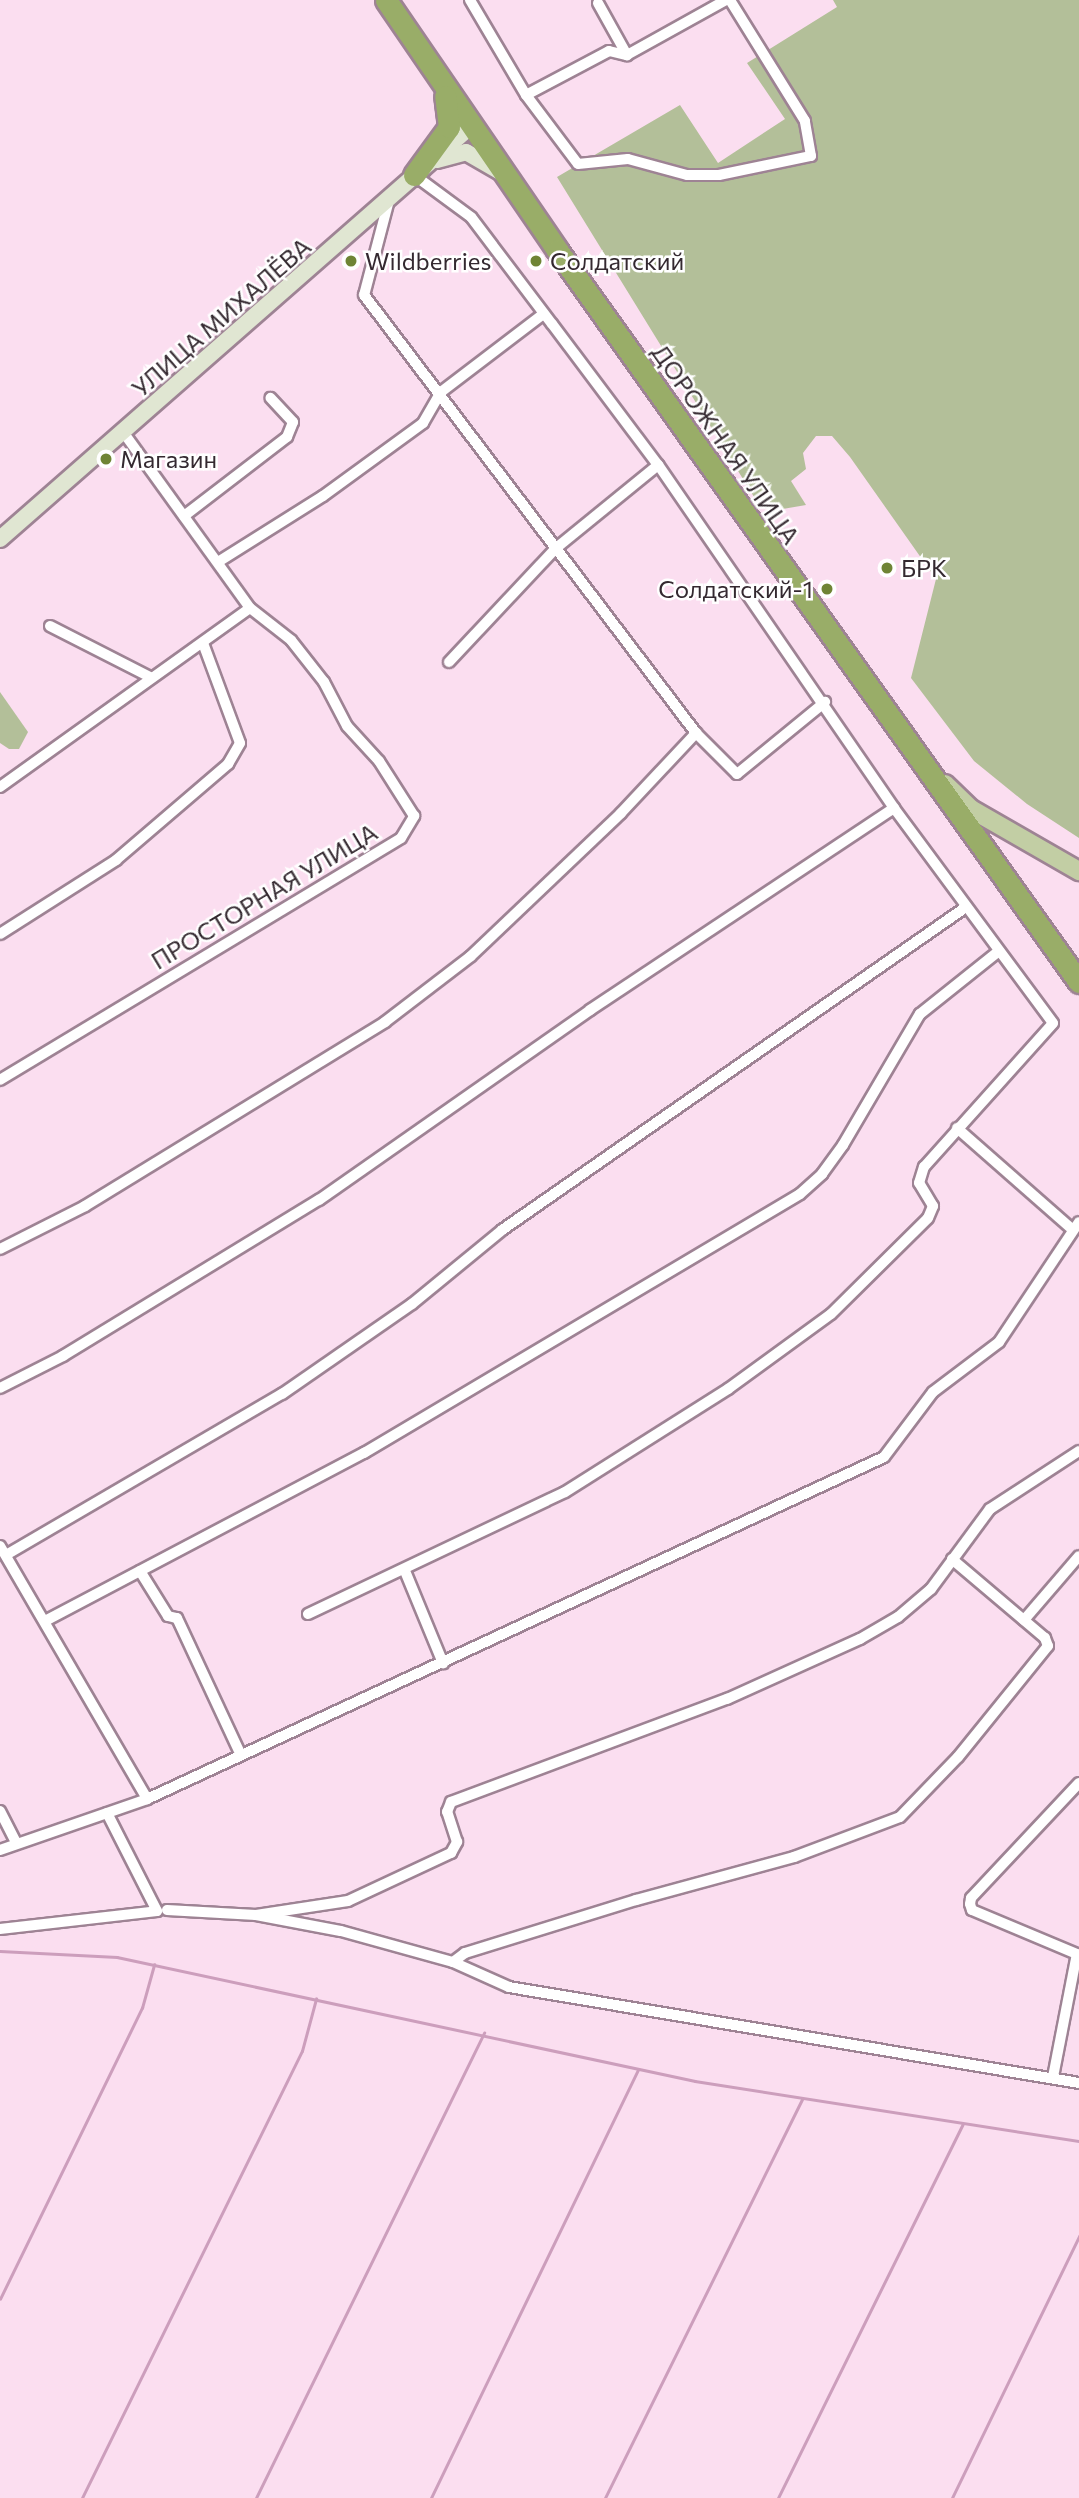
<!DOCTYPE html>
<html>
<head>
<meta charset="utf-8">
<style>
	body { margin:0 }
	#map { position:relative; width:1079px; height:2498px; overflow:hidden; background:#fbdef0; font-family:Commissioner,sans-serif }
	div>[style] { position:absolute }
	.green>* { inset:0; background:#b3bf99 }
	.stream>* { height:2.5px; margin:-1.25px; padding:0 1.25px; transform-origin:1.25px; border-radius:1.25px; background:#cc9ebc }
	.roads { filter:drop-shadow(2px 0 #9e8394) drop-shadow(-2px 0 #9e8394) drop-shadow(0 2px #9e8394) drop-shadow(0 -2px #9e8394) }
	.street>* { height:10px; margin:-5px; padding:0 5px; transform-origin:5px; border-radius:5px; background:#fff }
	.secondary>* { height:16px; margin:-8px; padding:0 8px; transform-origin:8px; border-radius:8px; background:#e0e6d2 }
	.primary>* { height:18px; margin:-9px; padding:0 9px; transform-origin:9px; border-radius:9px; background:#c2cea4 }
	.highway>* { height:21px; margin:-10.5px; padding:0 10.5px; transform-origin:10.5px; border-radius:10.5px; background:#99ad68 }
	.dots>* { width:19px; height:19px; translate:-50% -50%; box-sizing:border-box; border:4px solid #fff; border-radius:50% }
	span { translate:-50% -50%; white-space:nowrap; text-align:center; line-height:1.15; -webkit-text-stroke:5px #fff; paint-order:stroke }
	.poi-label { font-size:24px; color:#342930 }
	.left { translate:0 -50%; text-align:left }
	.right { translate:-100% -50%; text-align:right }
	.street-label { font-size:24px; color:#342930 }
</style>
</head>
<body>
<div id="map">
	<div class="green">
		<div style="clip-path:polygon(833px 0,1079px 0,1079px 838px,1027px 804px,974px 761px,911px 678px,936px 579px,850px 457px,832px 436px,816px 436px,803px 453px,806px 469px,791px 481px,806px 505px,771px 511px,759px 505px,557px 177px,680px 105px,718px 163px,785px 119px,747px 63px,837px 7px)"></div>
		<div style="clip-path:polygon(0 692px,28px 732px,19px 749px,9px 749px,0 743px)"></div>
	</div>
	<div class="stream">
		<div style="left:0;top:1951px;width:117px;rotate:2.9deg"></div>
		<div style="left:117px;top:1957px;width:591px;rotate:12.11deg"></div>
		<div style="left:695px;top:2081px;width:389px;rotate:8.9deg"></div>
		<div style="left:0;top:2299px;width:324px;rotate:-64deg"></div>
		<div style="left:142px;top:2008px;width:45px;rotate:-74.4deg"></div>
		<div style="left:82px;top:2498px;width:498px;rotate:-63.8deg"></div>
		<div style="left:302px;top:2051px;width:54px;rotate:-74.9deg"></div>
		<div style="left:256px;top:2498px;width:518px;rotate:-63.88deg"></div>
		<div style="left:431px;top:2498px;width:476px;rotate:-64.2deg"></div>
		<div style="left:605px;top:2498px;width:445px;rotate:-63.7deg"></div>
		<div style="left:778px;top:2498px;width:416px;rotate:-63.7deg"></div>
		<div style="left:952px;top:2498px;width:291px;rotate:-64.1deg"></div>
	</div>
	<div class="roads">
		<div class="street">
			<div style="left:470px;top:0;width:110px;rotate:59.5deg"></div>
			<div style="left:526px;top:95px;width:86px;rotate:53deg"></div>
			<div style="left:578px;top:164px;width:50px;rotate:-5.7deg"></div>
			<div style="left:628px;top:159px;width:61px;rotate:15.2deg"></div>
			<div style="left:687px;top:175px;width:32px"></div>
			<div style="left:719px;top:175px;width:94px;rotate:-11.7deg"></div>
			<div style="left:811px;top:156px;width:36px;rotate:-100deg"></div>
			<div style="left:805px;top:121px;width:142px;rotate:-121.8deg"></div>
			<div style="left:598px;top:3px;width:60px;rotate:60.9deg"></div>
			<div style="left:526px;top:95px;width:94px;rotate:-27.9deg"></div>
			<div style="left:609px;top:51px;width:18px;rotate:13deg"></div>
			<div style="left:627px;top:55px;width:113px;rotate:-29.1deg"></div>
			<div style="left:389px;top:200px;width:98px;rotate:104.7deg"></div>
			<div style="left:364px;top:295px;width:550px;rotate:52.84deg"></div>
			<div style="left:696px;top:733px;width:58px;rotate:45deg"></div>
			<div style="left:737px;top:774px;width:114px;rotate:-39.3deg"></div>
			<div style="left:184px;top:516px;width:130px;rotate:-37.5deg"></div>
			<div style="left:287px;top:437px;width:16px;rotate:-68deg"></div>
			<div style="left:293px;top:422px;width:33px;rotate:-133deg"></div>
			<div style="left:218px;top:562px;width:124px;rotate:-32.2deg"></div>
			<div style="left:323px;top:496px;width:124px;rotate:-36.1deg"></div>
			<div style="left:423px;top:423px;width:36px;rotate:-60deg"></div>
			<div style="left:441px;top:392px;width:127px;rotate:-37.3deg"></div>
			<div style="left:50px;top:626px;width:112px;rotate:27deg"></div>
			<div style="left:449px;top:662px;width:155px;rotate:-46.8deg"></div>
			<div style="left:555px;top:549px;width:133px;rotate:-39.2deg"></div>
			<div style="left:0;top:787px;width:307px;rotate:-35.6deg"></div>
			<div style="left:0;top:934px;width:138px;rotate:-32.5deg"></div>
			<div style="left:116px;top:860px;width:148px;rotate:-40.6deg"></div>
			<div style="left:228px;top:764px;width:24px;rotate:-60deg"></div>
			<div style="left:240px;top:743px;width:107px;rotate:-110.3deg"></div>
			<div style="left:0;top:1080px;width:468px;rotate:-31.1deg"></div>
			<div style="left:401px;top:838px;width:26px;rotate:-59deg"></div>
			<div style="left:414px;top:816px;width:65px;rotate:-122.5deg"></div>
			<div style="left:379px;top:761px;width:47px;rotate:-132.4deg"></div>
			<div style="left:347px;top:726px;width:50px;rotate:-117.6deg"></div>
			<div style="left:324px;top:682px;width:53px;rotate:-128.2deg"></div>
			<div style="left:291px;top:640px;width:52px;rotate:-142deg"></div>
			<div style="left:250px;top:608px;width:217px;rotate:-125.8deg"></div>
			<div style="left:957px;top:1128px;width:154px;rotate:41.3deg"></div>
			<div style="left:0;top:1249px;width:95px;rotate:-26.8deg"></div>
			<div style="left:85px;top:1206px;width:352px;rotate:-31.5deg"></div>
			<div style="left:385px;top:1022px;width:108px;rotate:-37.5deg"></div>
			<div style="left:471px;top:956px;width:207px;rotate:-43.6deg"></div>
			<div style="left:621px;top:813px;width:110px;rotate:-46.8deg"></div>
			<div style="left:0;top:1388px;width:71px;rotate:-26.9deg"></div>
			<div style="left:63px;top:1356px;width:300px;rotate:-31.4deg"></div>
			<div style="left:319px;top:1200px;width:331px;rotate:-35deg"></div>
			<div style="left:590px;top:1010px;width:365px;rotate:-33.6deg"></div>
			<div style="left:0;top:1546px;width:293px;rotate:59.8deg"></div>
			<div style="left:6px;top:1555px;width:320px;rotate:-30.3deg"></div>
			<div style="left:282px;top:1394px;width:158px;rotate:-34.7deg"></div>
			<div style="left:412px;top:1304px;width:117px;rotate:-39.4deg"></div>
			<div style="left:502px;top:1230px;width:565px;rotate:-34.84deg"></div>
			<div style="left:140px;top:1571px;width:53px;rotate:58.1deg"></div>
			<div style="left:168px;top:1616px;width:9px;rotate:13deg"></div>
			<div style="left:177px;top:1618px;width:151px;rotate:65deg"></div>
			<div style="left:405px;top:1571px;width:100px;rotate:67.6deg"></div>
			<div style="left:308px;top:1614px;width:284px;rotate:-25.4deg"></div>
			<div style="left:565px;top:1492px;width:193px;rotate:-32.3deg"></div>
			<div style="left:728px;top:1389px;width:127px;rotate:-36.1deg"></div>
			<div style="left:831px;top:1314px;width:136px;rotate:-44.7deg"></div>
			<div style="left:928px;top:1218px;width:13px;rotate:-67deg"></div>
			<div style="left:933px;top:1206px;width:27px;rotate:-121deg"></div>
			<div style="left:919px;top:1183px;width:17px;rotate:-73deg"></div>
			<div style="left:924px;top:1167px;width:193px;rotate:-48.1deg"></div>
			<div style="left:1053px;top:1023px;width:267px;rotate:-126.5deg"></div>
			<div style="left:894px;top:808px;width:416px;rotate:-124.5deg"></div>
			<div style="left:658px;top:465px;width:176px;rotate:-126.9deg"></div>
			<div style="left:552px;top:324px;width:134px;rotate:-127.1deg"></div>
			<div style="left:471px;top:217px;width:71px;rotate:-143.6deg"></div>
			<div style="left:1024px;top:1620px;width:84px;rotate:-49.3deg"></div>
			<div style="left:45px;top:1621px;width:361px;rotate:-27.8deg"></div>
			<div style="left:364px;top:1453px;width:507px;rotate:-30.71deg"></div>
			<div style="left:800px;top:1194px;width:30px;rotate:-42deg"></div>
			<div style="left:822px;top:1174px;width:36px;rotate:-54deg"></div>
			<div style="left:843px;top:1145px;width:152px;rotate:-59.6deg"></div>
			<div style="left:920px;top:1014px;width:101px;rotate:-38.6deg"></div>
			<div style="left:1079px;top:1783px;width:158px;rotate:133.2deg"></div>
			<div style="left:971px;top:1898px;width:6px;rotate:99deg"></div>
			<div style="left:970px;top:1904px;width:6px;rotate:72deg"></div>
			<div style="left:972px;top:1910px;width:116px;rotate:22.8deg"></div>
			<div style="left:0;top:1811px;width:36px;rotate:63deg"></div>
			<div style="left:0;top:1850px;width:156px;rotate:-19.1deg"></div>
			<div style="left:147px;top:1799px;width:812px;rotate:-24.89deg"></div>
			<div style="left:884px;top:1457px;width:81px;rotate:-53deg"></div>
			<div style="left:933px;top:1392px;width:83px;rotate:-37.1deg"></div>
			<div style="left:999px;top:1342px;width:144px;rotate:-56.3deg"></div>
			<div style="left:167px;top:1910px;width:89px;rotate:3.2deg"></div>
			<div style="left:256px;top:1915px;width:86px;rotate:10.7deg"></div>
			<div style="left:341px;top:1931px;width:116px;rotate:15.5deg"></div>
			<div style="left:453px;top:1962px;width:61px;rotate:24.1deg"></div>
			<div style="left:509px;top:1987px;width:578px;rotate:9.56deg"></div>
			<div style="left:256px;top:1915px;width:93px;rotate:-8.7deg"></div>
			<div style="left:348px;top:1901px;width:114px;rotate:-25deg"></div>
			<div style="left:451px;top:1853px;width:13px;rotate:-61deg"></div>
			<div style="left:457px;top:1842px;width:32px;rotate:-108deg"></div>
			<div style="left:447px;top:1812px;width:11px;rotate:-68deg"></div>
			<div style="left:451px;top:1802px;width:295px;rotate:-20.5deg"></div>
			<div style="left:727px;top:1699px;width:146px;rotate:-24.3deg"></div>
			<div style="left:860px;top:1639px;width:44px;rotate:-30.1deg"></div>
			<div style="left:898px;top:1617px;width:43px;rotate:-40.3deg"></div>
			<div style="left:931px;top:1589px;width:99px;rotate:-53.6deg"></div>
			<div style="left:990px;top:1509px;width:106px;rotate:-33.1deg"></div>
			<div style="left:0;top:1929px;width:158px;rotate:-6.5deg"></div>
			<div style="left:157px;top:1911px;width:110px;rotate:-117deg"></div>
			<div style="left:453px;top:1962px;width:15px;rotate:-37deg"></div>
			<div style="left:465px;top:1953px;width:179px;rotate:-17.2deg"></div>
			<div style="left:636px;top:1900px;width:164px;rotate:-15.2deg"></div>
			<div style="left:794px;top:1857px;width:113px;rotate:-20.7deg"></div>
			<div style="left:900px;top:1817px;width:83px;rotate:-46deg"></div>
			<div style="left:958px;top:1757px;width:143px;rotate:-51deg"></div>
			<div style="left:1048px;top:1646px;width:9px;rotate:-111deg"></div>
			<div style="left:1045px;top:1638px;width:122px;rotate:-139.7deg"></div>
			<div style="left:1053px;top:2077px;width:125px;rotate:-79deg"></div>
		</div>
		<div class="secondary">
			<div style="left:437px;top:160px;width:30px;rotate:-15deg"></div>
			<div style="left:466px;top:152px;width:38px;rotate:30deg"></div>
			<div style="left:0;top:539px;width:625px;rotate:-41.24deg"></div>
		</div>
		<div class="primary">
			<div style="left:945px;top:784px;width:36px;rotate:44deg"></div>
			<div style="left:971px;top:809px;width:125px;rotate:29.9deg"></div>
		</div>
		<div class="highway">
			<div style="left:386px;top:0;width:303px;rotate:55.6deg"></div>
			<div style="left:557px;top:250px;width:899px;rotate:54.51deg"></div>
			<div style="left:414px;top:175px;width:59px;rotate:-53.9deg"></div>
			<div style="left:449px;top:127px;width:31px;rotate:-97deg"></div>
		</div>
	</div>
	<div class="dots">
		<div style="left:351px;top:261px;background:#6f8435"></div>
		<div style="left:536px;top:261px;background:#6f8435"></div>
		<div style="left:106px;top:459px;background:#6f8435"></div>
		<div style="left:887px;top:568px;background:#6f8435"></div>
		<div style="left:827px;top:589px;background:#6f8435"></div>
	</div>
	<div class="poi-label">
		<span class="left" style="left:365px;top:261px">Wildberries</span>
		<span class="left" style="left:550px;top:261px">Солдатский</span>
		<span class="left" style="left:120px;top:459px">Магазин</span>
		<span class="left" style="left:901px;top:568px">БРК</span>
		<span class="right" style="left:813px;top:589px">Солдатский-1</span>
	</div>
	<div class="street-label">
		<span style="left:221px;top:317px;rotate:-41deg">УЛИЦА МИХАЛЁВА</span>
		<span style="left:726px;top:444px;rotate:55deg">ДОРОЖНАЯ УЛИЦА</span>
		<span style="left:264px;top:896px;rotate:-31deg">ПРОСТОРНАЯ УЛИЦА</span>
	</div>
</div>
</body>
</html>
